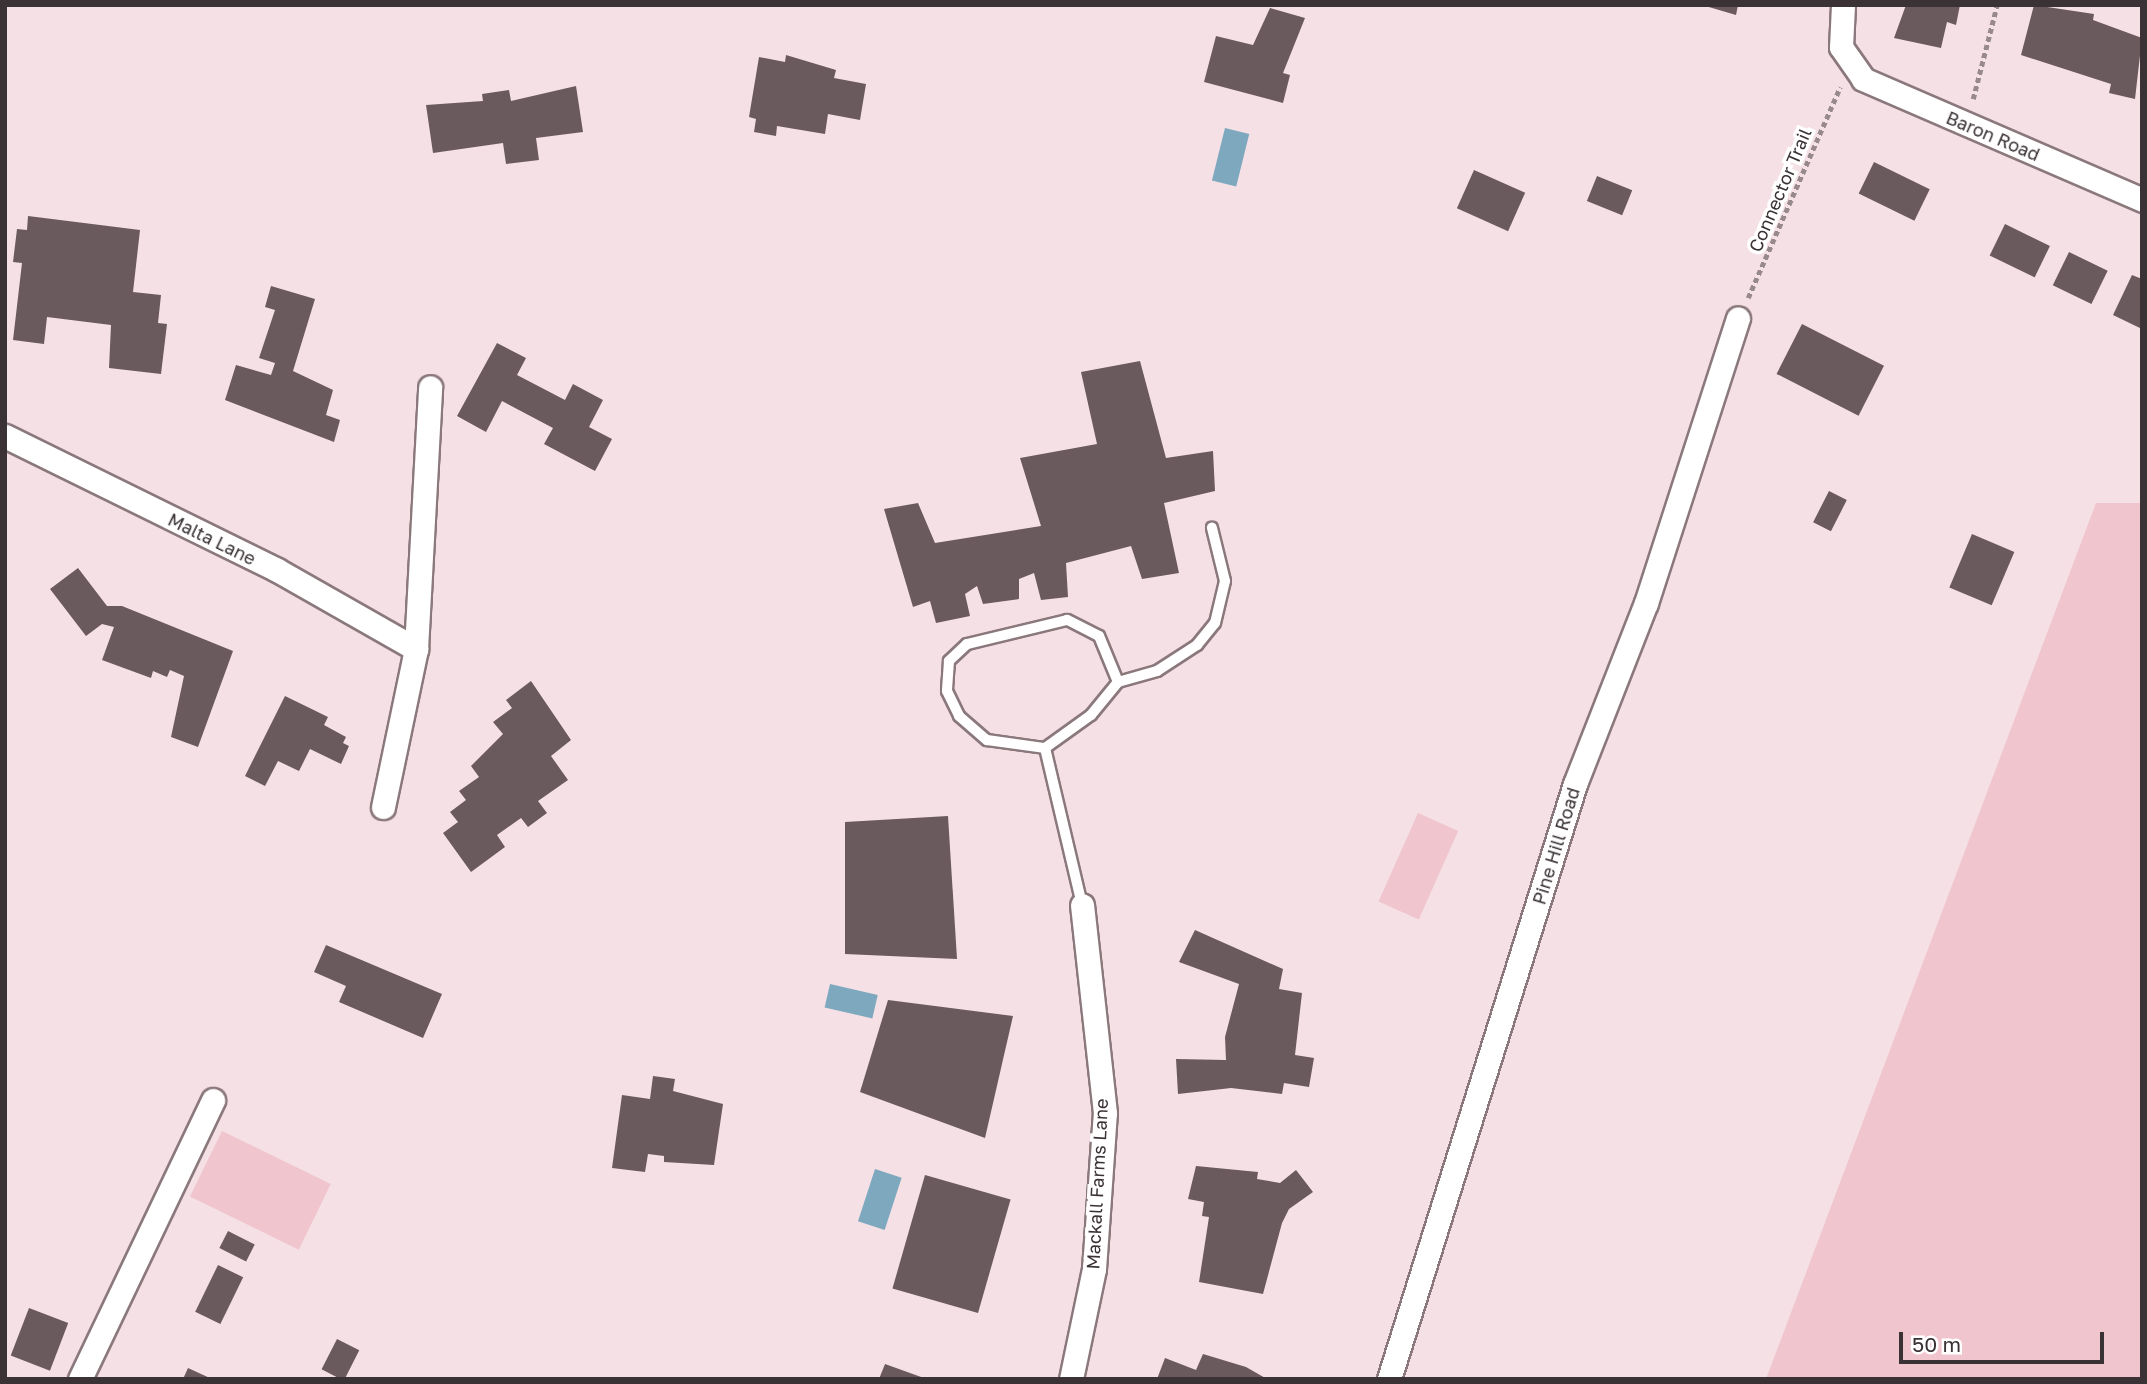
<!DOCTYPE html>
<html>
<head>
<meta charset="utf-8">
<style>
	body { margin:0 }
	#map { position:relative; width:2147px; height:1384px; overflow:hidden; background:#f5e0e5; font-family:"Golos Text",sans-serif }
	div>[style] { position:absolute }
	.green>* { inset:0; background:#f0c5ce; transform-origin:0 0 }
	.water>* { inset:0; background:#7da8be; transform-origin:0 0 }
	.building>* { inset:0; background:#6a595d; transform-origin:0 0 }
	.path>* { height:4.5px; margin-top:-2.25px; transform-origin:0; background:repeating-linear-gradient(90deg,#97898c 0 5px,transparent 0 8.5px) }
	.roads { filter:drop-shadow(2px 0 #8a787c) drop-shadow(-2px 0 #8a787c) drop-shadow(0 2px #8a787c) drop-shadow(0 -2px #8a787c) }
	.service>* { height:10px; margin:-5px; padding:0 5px; transform-origin:5px; border-radius:5px; background:#fff }
	.minor>* { height:23px; margin:-11.5px; padding:0 11.5px; transform-origin:11.5px; border-radius:11.5px; background:#fff }
	span { translate:-50% -50%; white-space:nowrap; text-align:center; line-height:1.15; -webkit-text-stroke:7px #fff; paint-order:stroke }
	.street-label { font-size:18px; color:#3a3234 }
	.frame { position:absolute; inset:0; border:7px solid #3a3234; pointer-events:none }
	.scale { position:absolute; left:1899px; top:1332px; width:205px; height:32px; box-sizing:border-box; border:4px solid #3a3234; border-top:0; padding-left:9px; font-size:21px; line-height:24px; white-space:nowrap; color:#3a3234; -webkit-text-stroke:5px #fff; paint-order:stroke }
</style>
</head>
<body>
<div id="map">
	<div class="green">
		<div style="clip-path:polygon(2096px 503px,2142px 503px,2142px 1379px,1766px 1379px)"></div>
		<div style="left:1418px;top:813px;width:44px;height:97px;rotate:24deg"></div>
		<div style="left:222px;top:1131px;width:121px;height:73px;rotate:26deg"></div>
	</div>
	<div class="water">
		<div style="left:1225px;top:128px;width:25px;height:54px;rotate:14deg"></div>
		<div style="left:830px;top:984px;width:49px;height:24px;rotate:13deg"></div>
		<div style="left:875px;top:1169px;width:28px;height:55px;rotate:18deg"></div>
	</div>
	<div class="building">
		<div style="clip-path:polygon(1702px 5px,1738px 5px,1736px 15px)"></div>
		<div style="clip-path:polygon(1906px 5px,1960px 5px,1956px 25px,1947px 22px,1941px 48px,1894px 38px)"></div>
		<div style="clip-path:polygon(2034px 5px,2094px 14px,2093px 20px,2142px 38px,2135px 99px,2109px 93px,2111px 84px,2021px 55px)"></div>
		<div style="clip-path:polygon(1270px 8px,1305px 18px,1283px 73px,1290px 75px,1283px 103px,1204px 82px,1216px 36px,1253px 45px)"></div>
		<div style="clip-path:polygon(786px 55px,836px 70px,834px 78px,866px 84px,860px 120px,828px 114px,825px 134px,777px 126px,776px 136px,754px 132px,756px 119px,749px 117px,759px 57px,785px 62px)"></div>
		<div style="clip-path:polygon(576px 86px,583px 132px,536px 138px,539px 160px,506px 164px,503px 143px,433px 153px,426px 105px,483px 101px,482px 94px,509px 90px,511px 101px)"></div>
		<div style="left:1874px;top:162px;width:62px;height:35px;rotate:26deg"></div>
		<div style="left:1474px;top:170px;width:56px;height:42px;rotate:24deg"></div>
		<div style="left:1597px;top:176px;width:38px;height:27px;rotate:22deg"></div>
		<div style="clip-path:polygon(28px 216px,140px 230px,133px 292px,161px 295px,158px 323px,167px 324px,161px 374px,109px 368px,111px 325px,47px 317px,44px 344px,13px 340px,22px 263px,13px 262px,17px 229px,27px 230px)"></div>
		<div style="left:2005px;top:224px;width:50px;height:35px;rotate:26deg"></div>
		<div style="left:2069px;top:252px;width:43px;height:37px;rotate:26deg"></div>
		<div style="clip-path:polygon(2132px 275px,2142px 279px,2142px 329px,2113px 315px)"></div>
		<div style="clip-path:polygon(271px 286px,315px 299px,293px 371px,333px 390px,326px 415px,340px 420px,334px 442px,225px 400px,236px 365px,271px 375px,275px 363px,259px 358px,275px 310px,265px 307px)"></div>
		<div style="left:1802px;top:324px;width:92px;height:56px;rotate:27deg"></div>
		<div style="clip-path:polygon(497px 343px,526px 358px,517px 375px,565px 400px,573px 384px,603px 400px,589px 427px,612px 439px,595px 471px,544px 444px,553px 428px,502px 401px,486px 432px,457px 416px)"></div>
		<div style="clip-path:polygon(1140px 361px,1166px 458px,1213px 451px,1215px 491px,1164px 503px,1179px 573px,1142px 579px,1131px 546px,1066px 563px,1068px 597px,1041px 600px,1034px 573px,1019px 579px,1019px 599px,983px 604px,977px 586px,965px 594px,970px 616px,936px 623px,930px 601px,913px 607px,884px 509px,918px 503px,935px 543px,1041px 526px,1020px 458px,1097px 444px,1081px 372px)"></div>
		<div style="left:1829px;top:491px;width:20px;height:35px;rotate:27deg"></div>
		<div style="left:1972px;top:534px;width:46px;height:58px;rotate:23deg"></div>
		<div style="clip-path:polygon(78px 568px,107px 606px,122px 606px,233px 651px,198px 747px,171px 737px,184px 676px,170px 670px,167px 677px,153px 671px,151px 678px,102px 660px,114px 627px,102px 624px,86px 636px,50px 589px)"></div>
		<div style="clip-path:polygon(531px 681px,571px 740px,551px 756px,568px 780px,538px 801px,547px 813px,528px 827px,521px 818px,497px 835px,505px 847px,471px 872px,443px 833px,458px 822px,450px 812px,466px 800px,459px 791px,479px 777px,471px 766px,503px 734px,493px 722px,512px 708px,506px 700px)"></div>
		<div style="clip-path:polygon(285px 696px,328px 717px,324px 725px,346px 737px,343px 743px,349px 746px,341px 764px,310px 749px,299px 771px,278px 761px,265px 786px,245px 776px)"></div>
		<div style="clip-path:polygon(948px 816px,957px 959px,845px 954px,845px 822px)"></div>
		<div style="clip-path:polygon(1195px 930px,1283px 969px,1279px 989px,1302px 993px,1295px 1055px,1314px 1058px,1309px 1087px,1284px 1083px,1282px 1094px,1231px 1088px,1178px 1094px,1176px 1059px,1226px 1060px,1225px 1037px,1239px 984px,1179px 962px)"></div>
		<div style="clip-path:polygon(326px 945px,442px 994px,423px 1038px,339px 1002px,346px 986px,314px 972px)"></div>
		<div style="clip-path:polygon(888px 1000px,1013px 1016px,985px 1138px,860px 1092px)"></div>
		<div style="clip-path:polygon(653px 1076px,675px 1079px,673px 1091px,723px 1104px,714px 1165px,664px 1162px,664px 1156px,648px 1154px,645px 1172px,612px 1168px,622px 1095px,650px 1099px)"></div>
		<div style="clip-path:polygon(1196px 1166px,1258px 1172px,1257px 1179px,1280px 1183px,1296px 1170px,1313px 1192px,1289px 1209px,1282px 1223px,1263px 1294px,1199px 1282px,1209px 1217px,1202px 1216px,1204px 1202px,1188px 1199px)"></div>
		<div style="left:925px;top:1175px;width:89px;height:118px;rotate:16deg"></div>
		<div style="left:228px;top:1231px;width:30px;height:19px;rotate:27deg"></div>
		<div style="left:218px;top:1265px;width:28px;height:52px;rotate:26deg"></div>
		<div style="left:29px;top:1308px;width:42px;height:51px;rotate:21deg"></div>
		<div style="left:337px;top:1339px;width:25px;height:34px;rotate:27deg"></div>
		<div style="clip-path:polygon(1203px 1354px,1246px 1367px,1267px 1379px,1157px 1379px,1165px 1358px,1196px 1370px)"></div>
		<div style="clip-path:polygon(885px 1364px,924px 1378px,924px 1379px,879px 1379px)"></div>
		<div style="clip-path:polygon(188px 1368px,212px 1379px,183px 1379px)"></div>
	</div>
	<div class="path">
		<div style="left:1973px;top:99px;width:97px;rotate:-75.7deg"></div>
		<div style="left:1748px;top:298px;width:230px;rotate:-66.4deg"></div>
	</div>
	<div class="roads">
		<div class="service">
			<div style="left:1118px;top:682px;width:41px;rotate:-15.8deg"></div>
			<div style="left:1157px;top:671px;width:48px;rotate:-33deg"></div>
			<div style="left:1197px;top:645px;width:28px;rotate:-51deg"></div>
			<div style="left:1215px;top:623px;width:43px;rotate:-76.6deg"></div>
			<div style="left:1225px;top:581px;width:55px;rotate:-103.8deg"></div>
			<div style="left:1045px;top:748px;width:57px;rotate:-35.7deg"></div>
			<div style="left:1091px;top:715px;width:43px;rotate:-50.7deg"></div>
			<div style="left:1118px;top:682px;width:50px;rotate:-112.4deg"></div>
			<div style="left:1099px;top:636px;width:36px;rotate:-153deg"></div>
			<div style="left:1067px;top:620px;width:103px;rotate:166.5deg"></div>
			<div style="left:967px;top:644px;width:25px;rotate:137deg"></div>
			<div style="left:949px;top:661px;width:30px;rotate:94deg"></div>
			<div style="left:947px;top:691px;width:28px;rotate:64deg"></div>
			<div style="left:959px;top:716px;width:37px;rotate:41deg"></div>
			<div style="left:987px;top:740px;width:59px;rotate:7.9deg"></div>
			<div style="left:1045px;top:748px;width:161px;rotate:76.7deg"></div>
		</div>
		<div class="minor">
			<div style="left:1843px;top:5px;width:42px;rotate:92.7deg"></div>
			<div style="left:1841px;top:47px;width:39px;rotate:55deg"></div>
			<div style="left:1863px;top:79px;width:304px;rotate:23.4deg"></div>
			<div style="left:5px;top:436px;width:303px;rotate:26.2deg"></div>
			<div style="left:277px;top:570px;width:160px;rotate:29.6deg"></div>
			<div style="left:383px;top:807px;width:161px;rotate:-78.2deg"></div>
			<div style="left:416px;top:649px;width:262px;rotate:-86.9deg"></div>
			<div style="left:80px;top:1379px;width:309px;rotate:-64.5deg"></div>
			<div style="left:1071px;top:1379px;width:112px;rotate:-78.2deg"></div>
			<div style="left:1094px;top:1269px;width:156px;rotate:-86deg"></div>
			<div style="left:1105px;top:1113px;width:209px;rotate:-96.3deg"></div>
			<div style="left:1389px;top:1379px;width:623px;rotate:-72.64deg"></div>
			<div style="left:1575px;top:784px;width:194px;rotate:-68.6deg"></div>
			<div style="left:1646px;top:603px;width:299px;rotate:-72.1deg"></div>
		</div>
	</div>
	<div class="street-label">
		<span style="left:1993px;top:136px;rotate:23deg">Baron Road</span>
		<span style="left:1780px;top:190px;rotate:-67deg">Connector Trail</span>
		<span style="left:212px;top:539px;rotate:26deg">Malta Lane</span>
		<span style="left:1556px;top:846px;rotate:-73deg">Pine Hill Road</span>
		<span style="left:1097px;top:1184px;rotate:-87deg">Mackall Farms Lane</span>
	</div>
	<div class="frame"></div>
	<div class="scale">50 m</div>
</div>
</body>
</html>
